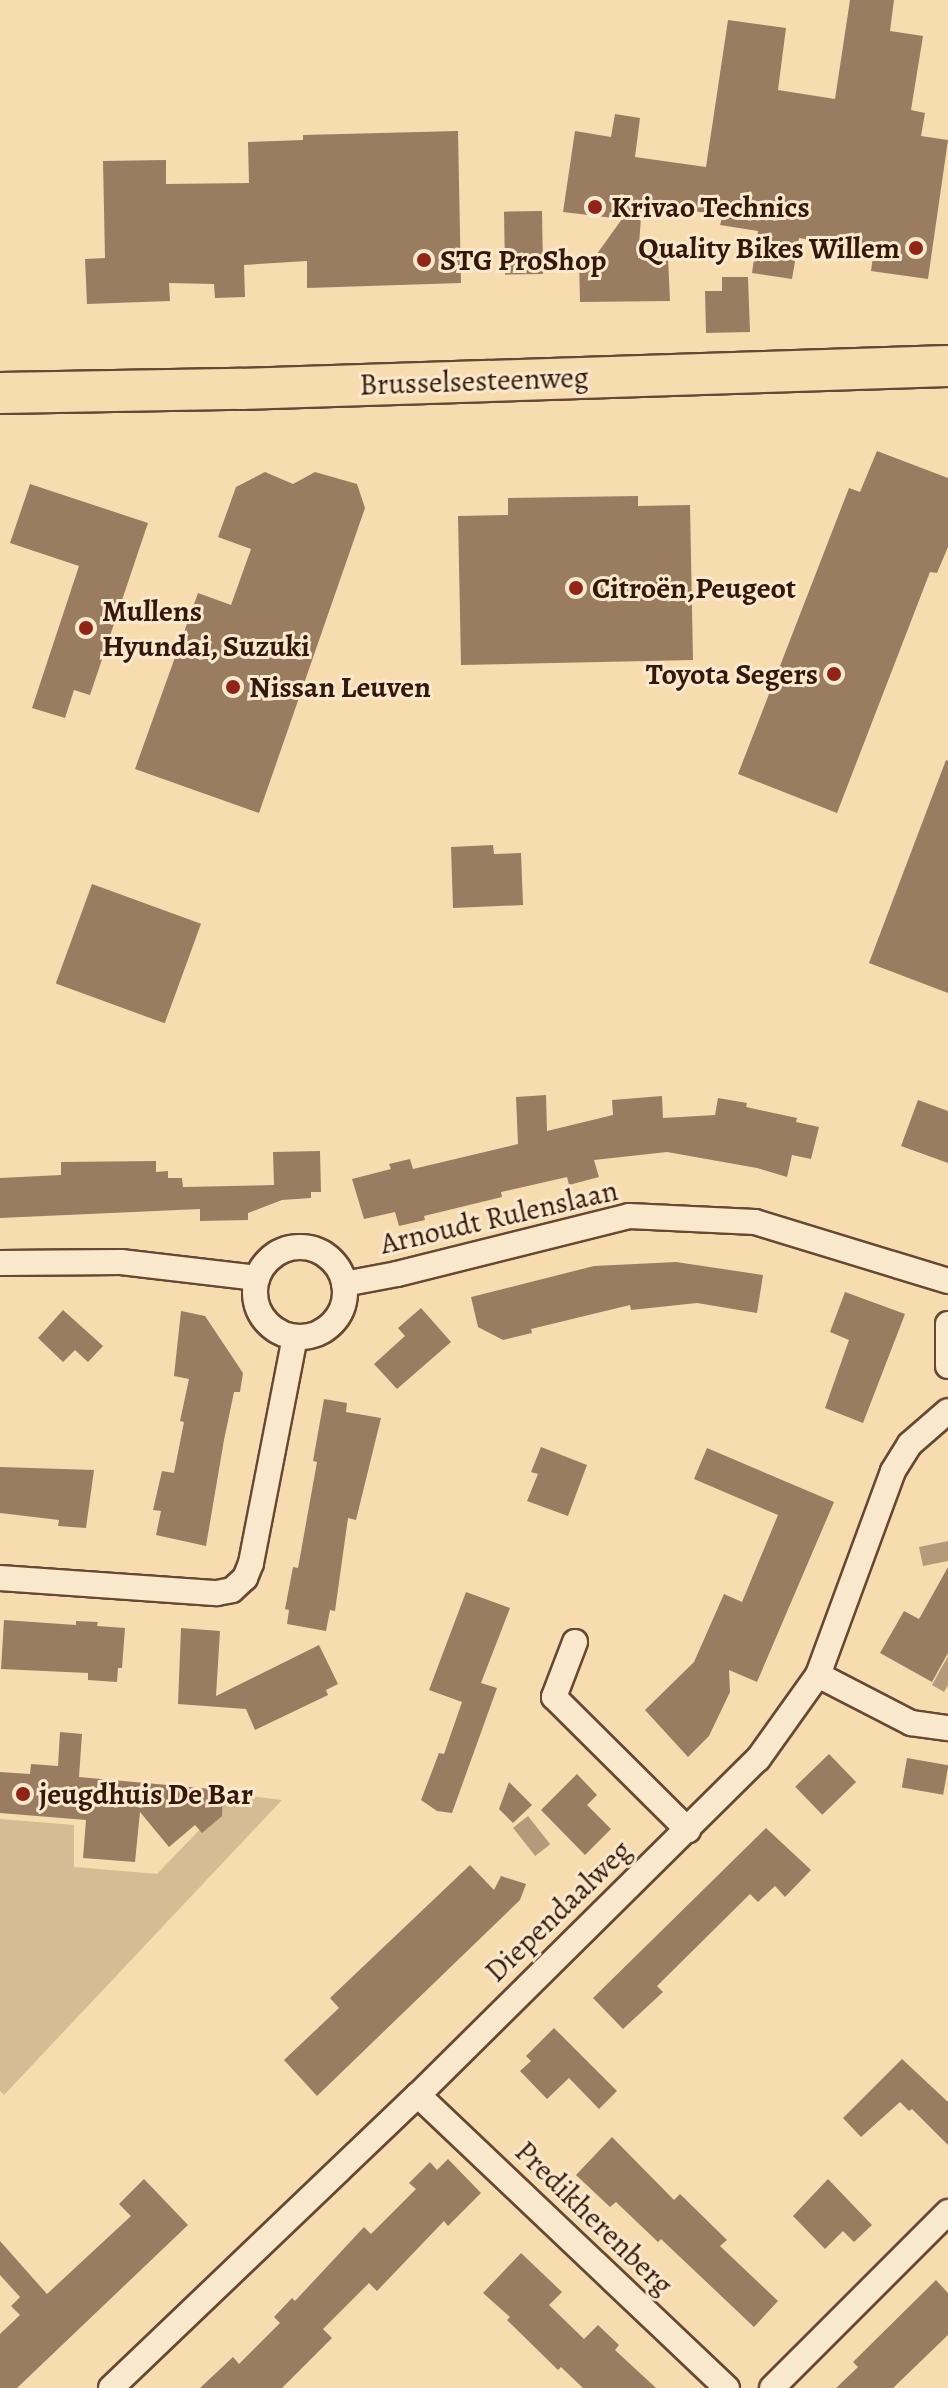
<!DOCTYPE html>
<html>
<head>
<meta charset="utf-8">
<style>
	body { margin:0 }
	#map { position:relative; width:948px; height:2388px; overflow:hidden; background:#f7dcb0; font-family:Alegreya,serif }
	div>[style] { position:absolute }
	.green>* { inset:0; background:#d6bb94 }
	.water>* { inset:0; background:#b59978; transform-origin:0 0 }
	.building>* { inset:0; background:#9a7d61; transform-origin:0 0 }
	.roads { filter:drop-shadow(2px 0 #664834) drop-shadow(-2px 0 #664834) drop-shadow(0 2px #664834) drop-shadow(0 -2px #664834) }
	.minor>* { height:24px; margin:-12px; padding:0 12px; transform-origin:12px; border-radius:12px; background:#fae8cc }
	.minor>.ring { margin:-12px; padding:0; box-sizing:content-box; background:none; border:24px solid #fae8cc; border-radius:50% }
	.primary>* { height:40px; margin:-20px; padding:0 20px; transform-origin:20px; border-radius:20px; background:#f7dcb0 }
	.dots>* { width:22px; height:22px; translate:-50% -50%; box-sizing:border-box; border:4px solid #fae8cc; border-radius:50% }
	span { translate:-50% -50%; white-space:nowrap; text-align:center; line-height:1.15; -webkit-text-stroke:6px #fae8cc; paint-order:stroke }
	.poi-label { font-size:30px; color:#35170b; font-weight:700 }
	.left { translate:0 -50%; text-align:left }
	.right { translate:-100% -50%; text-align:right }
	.street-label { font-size:30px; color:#35170b }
</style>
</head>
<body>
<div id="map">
	<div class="green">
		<div style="clip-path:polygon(234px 1794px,282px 1800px,4px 2095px,0 2091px,0 1819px,74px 1825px,74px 1867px,157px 1874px)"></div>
	</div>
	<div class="water">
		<div style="clip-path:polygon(948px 1541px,948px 1561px,923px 1566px,919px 1547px)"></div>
		<div style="clip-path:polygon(948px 1656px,948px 1685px,944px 1692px,932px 1685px)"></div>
		<div style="left:528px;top:1816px;width:36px;height:19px;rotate:52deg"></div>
	</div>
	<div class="building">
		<div style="clip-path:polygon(850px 0,894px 0,890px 31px,923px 36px,911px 110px,925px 113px,921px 136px,948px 140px,928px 279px,871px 271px,874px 250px,799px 238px,792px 279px,752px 273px,758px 231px,720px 225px,722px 218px,700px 212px,642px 204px,638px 258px,668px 257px,670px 301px,580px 302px,579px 259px,594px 258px,622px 219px,563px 212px,575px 131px,611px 137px,615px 114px,640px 118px,635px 157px,706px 167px,728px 20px,786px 28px,778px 90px,835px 99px)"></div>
		<div style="clip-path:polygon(458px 131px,461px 283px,307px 288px,307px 261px,244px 265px,245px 297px,215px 298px,214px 284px,169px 283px,170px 301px,87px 304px,85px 259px,105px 258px,103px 161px,166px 160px,166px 184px,249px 183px,248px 142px,303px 140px,303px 135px)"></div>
		<div style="left:542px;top:211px;width:63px;height:38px;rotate:89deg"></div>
		<div style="clip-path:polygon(722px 277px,748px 277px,750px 332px,706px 333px,705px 291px,722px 291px)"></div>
		<div style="clip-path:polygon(877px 451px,948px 478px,948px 547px,937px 573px,930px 572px,837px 813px,738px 774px,849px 488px,860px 492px)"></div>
		<div style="clip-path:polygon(265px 472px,293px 484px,315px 472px,357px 484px,365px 508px,259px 813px,135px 769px,198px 593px,231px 605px,251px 549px,218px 537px,236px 487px)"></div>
		<div style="clip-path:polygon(30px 484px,148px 523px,90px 695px,74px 690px,65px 718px,32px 708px,79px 566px,10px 543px)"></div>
		<div style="clip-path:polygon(638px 496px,638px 506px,690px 505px,693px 660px,461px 665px,458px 516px,508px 515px,508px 498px)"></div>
		<div style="clip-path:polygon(946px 760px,948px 761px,948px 993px,869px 963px)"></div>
		<div style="clip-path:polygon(493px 845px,494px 854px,521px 853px,523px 905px,453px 908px,451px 847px)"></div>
		<div style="left:92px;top:884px;width:116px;height:106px;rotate:20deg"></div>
		<div style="clip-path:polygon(546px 1095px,547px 1131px,613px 1115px,612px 1100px,662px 1096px,663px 1118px,715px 1115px,718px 1098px,747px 1103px,746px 1107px,797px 1118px,796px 1122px,819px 1127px,811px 1159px,792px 1155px,787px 1177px,757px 1168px,667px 1152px,594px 1160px,599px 1177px,569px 1185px,567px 1177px,501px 1192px,502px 1197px,424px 1216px,425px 1220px,399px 1226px,395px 1212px,364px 1219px,352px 1179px,391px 1169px,389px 1164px,410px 1159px,413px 1169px,518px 1144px,516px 1097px)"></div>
		<div style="clip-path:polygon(918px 1100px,948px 1111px,948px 1163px,901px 1146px)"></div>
		<div style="clip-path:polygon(320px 1151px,321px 1192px,311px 1192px,311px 1198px,282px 1200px,248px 1213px,248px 1220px,200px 1221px,200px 1209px,0 1218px,0 1178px,61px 1175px,61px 1162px,156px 1161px,156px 1172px,168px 1171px,168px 1178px,182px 1178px,183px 1187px,274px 1185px,273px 1152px)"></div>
		<div style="clip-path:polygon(676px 1262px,763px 1275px,757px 1313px,697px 1303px,631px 1310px,630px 1305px,531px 1329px,532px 1333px,503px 1340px,478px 1327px,471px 1297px,594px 1266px)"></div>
		<div style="clip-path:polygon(845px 1292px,905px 1314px,863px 1423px,825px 1408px,849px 1340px,830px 1332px)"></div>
		<div style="clip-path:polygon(421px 1308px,451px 1342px,397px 1389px,374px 1364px,405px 1336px,398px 1328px)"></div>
		<div style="clip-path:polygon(63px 1310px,103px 1346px,88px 1362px,75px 1350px,63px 1362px,38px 1338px)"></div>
		<div style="clip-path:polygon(181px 1311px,205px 1316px,243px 1373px,240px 1392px,234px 1392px,224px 1440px,206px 1546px,156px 1535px,161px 1511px,153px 1510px,162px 1471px,174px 1473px,184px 1422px,180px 1421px,189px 1379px,174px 1376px)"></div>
		<div style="clip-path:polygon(324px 1399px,347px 1403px,346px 1412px,381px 1418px,356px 1520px,348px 1518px,335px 1611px,330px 1610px,326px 1631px,287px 1624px,289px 1610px,285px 1609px,293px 1567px,298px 1568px,317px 1462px,313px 1461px)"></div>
		<div style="clip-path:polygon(541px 1447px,587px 1465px,568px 1516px,527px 1501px,538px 1474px,531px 1472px)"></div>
		<div style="clip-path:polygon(707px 1448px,834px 1502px,757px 1682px,729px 1670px,730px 1692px,709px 1736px,688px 1757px,645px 1710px,694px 1662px,724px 1594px,742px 1602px,778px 1515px,694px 1479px)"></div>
		<div style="clip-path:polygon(0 1467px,94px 1470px,86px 1528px,58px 1526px,59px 1520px,0 1513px)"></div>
		<div style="clip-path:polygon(948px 1567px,948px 1653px,932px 1682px,880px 1653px,904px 1611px,919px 1619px)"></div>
		<div style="clip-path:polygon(466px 1592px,510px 1608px,481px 1683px,497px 1688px,452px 1813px,437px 1811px,421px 1800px,439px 1753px,444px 1754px,462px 1702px,429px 1690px)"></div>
		<div style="clip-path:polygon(4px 1620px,76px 1625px,76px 1621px,98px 1622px,97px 1626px,125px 1628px,122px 1668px,118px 1668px,117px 1682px,88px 1680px,88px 1673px,1px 1669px)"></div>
		<div style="clip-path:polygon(181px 1628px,220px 1631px,216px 1696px,319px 1645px,338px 1684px,326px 1690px,328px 1695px,255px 1730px,246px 1709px,178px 1704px)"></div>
		<div style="clip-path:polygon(60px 1732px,82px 1734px,79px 1777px,223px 1790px,222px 1816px,202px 1833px,195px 1825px,169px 1847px,140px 1812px,135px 1862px,83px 1858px,86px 1820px,0 1813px,0 1772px,30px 1774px,31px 1764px,58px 1766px)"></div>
		<div style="left:829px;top:1754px;width:39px;height:47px;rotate:46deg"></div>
		<div style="left:907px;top:1758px;width:42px;height:30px;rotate:10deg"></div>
		<div style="clip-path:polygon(577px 1774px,597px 1795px,587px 1805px,611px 1829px,585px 1855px,541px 1810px)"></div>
		<div style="clip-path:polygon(509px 1782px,532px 1805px,513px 1823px,499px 1809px)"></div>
		<div style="clip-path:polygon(766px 1828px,811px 1870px,785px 1897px,775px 1886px,758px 1902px,750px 1894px,657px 1986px,663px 1992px,623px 2029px,593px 1998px)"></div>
		<div style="clip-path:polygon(470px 1865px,494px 1890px,501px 1876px,526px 1884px,520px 1900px,317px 2096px,284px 2060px,339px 2008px,330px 1998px)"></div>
		<div style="clip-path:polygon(554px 2028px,617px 2091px,599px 2109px,569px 2078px,547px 2099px,520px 2071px,531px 2061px,526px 2056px)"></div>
		<div style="clip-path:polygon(902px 2059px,948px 2102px,948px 2145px,912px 2109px,909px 2111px,900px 2102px,861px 2137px,843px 2118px)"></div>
		<div style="clip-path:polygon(612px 2137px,674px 2200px,680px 2194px,727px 2240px,720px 2246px,778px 2301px,754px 2327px,661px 2239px,658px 2242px,616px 2202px,610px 2207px,576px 2175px)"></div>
		<div style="clip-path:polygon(448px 2159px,481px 2193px,448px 2226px,444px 2221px,377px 2291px,369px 2283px,323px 2329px,332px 2338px,282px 2388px,200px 2388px,233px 2357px,239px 2364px,280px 2323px,274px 2317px,292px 2298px,295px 2301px,364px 2227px,371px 2234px,416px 2189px,409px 2183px,430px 2162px,437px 2170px)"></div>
		<div style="clip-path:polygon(144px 2179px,188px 2225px,17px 2388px,0 2388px,0 2334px,20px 2315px,11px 2306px,20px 2297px,0 2275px,0 2241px,47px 2294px,131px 2216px,119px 2204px)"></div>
		<div style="clip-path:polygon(828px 2179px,872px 2225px,854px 2242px,843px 2231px,825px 2249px,793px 2216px)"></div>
		<div style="clip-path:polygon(521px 2253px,562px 2292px,549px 2305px,584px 2339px,598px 2325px,619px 2345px,615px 2350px,656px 2388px,583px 2388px,561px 2367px,558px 2370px,507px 2320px,510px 2317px,483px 2293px)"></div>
		<div style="clip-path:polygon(936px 2280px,948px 2293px,948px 2335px,893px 2388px,836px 2388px,858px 2367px,853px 2362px)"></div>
	</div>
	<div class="roads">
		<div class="minor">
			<div class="ring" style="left:255px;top:1247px;width:66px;height:66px"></div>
			<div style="left:0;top:1263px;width:121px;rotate:-0.5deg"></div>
			<div style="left:121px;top:1262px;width:137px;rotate:6.7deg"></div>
			<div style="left:344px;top:1284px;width:54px;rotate:-10.7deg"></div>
			<div style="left:397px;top:1274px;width:239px;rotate:-14deg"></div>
			<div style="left:629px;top:1216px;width:126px;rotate:2.7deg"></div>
			<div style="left:755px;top:1222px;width:202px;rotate:17deg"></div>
			<div style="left:948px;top:1324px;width:42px;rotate:90deg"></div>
			<div style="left:0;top:1578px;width:218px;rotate:4deg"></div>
			<div style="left:217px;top:1593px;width:15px;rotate:-11deg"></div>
			<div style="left:232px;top:1590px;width:18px;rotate:-43deg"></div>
			<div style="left:245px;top:1578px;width:16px;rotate:-68deg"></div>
			<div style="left:251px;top:1563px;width:230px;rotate:-79deg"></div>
			<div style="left:575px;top:1642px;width:59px;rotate:110.9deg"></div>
			<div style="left:554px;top:1697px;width:189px;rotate:44.8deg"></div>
			<div style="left:818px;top:1675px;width:105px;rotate:27.3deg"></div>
			<div style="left:911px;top:1723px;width:37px;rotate:8deg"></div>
			<div style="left:418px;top:2095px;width:426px;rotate:43.5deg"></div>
			<div style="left:111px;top:2388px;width:424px;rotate:-43.7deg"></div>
			<div style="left:418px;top:2095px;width:478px;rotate:-44.7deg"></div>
			<div style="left:758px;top:1759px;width:103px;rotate:-54.5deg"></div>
			<div style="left:818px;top:1675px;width:217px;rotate:-69.8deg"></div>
			<div style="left:893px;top:1471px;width:32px;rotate:-58deg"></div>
			<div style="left:910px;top:1444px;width:50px;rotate:-41deg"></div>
			<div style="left:772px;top:2388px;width:249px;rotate:-45deg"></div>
		</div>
		<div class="primary">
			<div style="left:0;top:393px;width:241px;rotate:-1deg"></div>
			<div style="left:241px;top:389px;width:707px;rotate:-1.86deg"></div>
		</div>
	</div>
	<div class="dots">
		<div style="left:595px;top:207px;background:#8f2418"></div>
		<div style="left:916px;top:248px;background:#8f2418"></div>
		<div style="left:424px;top:260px;background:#8f2418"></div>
		<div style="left:576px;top:588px;background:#8f2418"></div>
		<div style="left:86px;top:628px;background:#8f2418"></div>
		<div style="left:834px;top:674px;background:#8f2418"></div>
		<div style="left:233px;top:687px;background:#8f2418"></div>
		<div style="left:23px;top:1794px;background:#8f2418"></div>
	</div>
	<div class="poi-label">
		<span class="left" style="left:611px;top:207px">Krivao Technics</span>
		<span class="right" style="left:900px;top:248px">Quality Bikes Willem</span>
		<span class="left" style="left:440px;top:260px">STG ProShop</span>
		<span class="left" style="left:592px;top:588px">Citroën,Peugeot</span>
		<span class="left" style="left:102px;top:628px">Mullens<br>Hyundai, Suzuki</span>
		<span class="right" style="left:818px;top:674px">Toyota Segers</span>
		<span class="left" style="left:249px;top:687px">Nissan Leuven</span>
		<span class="left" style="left:39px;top:1794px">jeugdhuis De Bar</span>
	</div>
	<div class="street-label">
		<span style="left:474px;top:381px;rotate:-2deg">Brusselsesteenweg</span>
		<span style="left:499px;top:1217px;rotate:-13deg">Arnoudt Rulenslaan</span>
		<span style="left:558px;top:1911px;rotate:-44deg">Diependaalweg</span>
		<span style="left:594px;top:2218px;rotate:44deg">Predikherenberg</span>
	</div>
</div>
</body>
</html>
